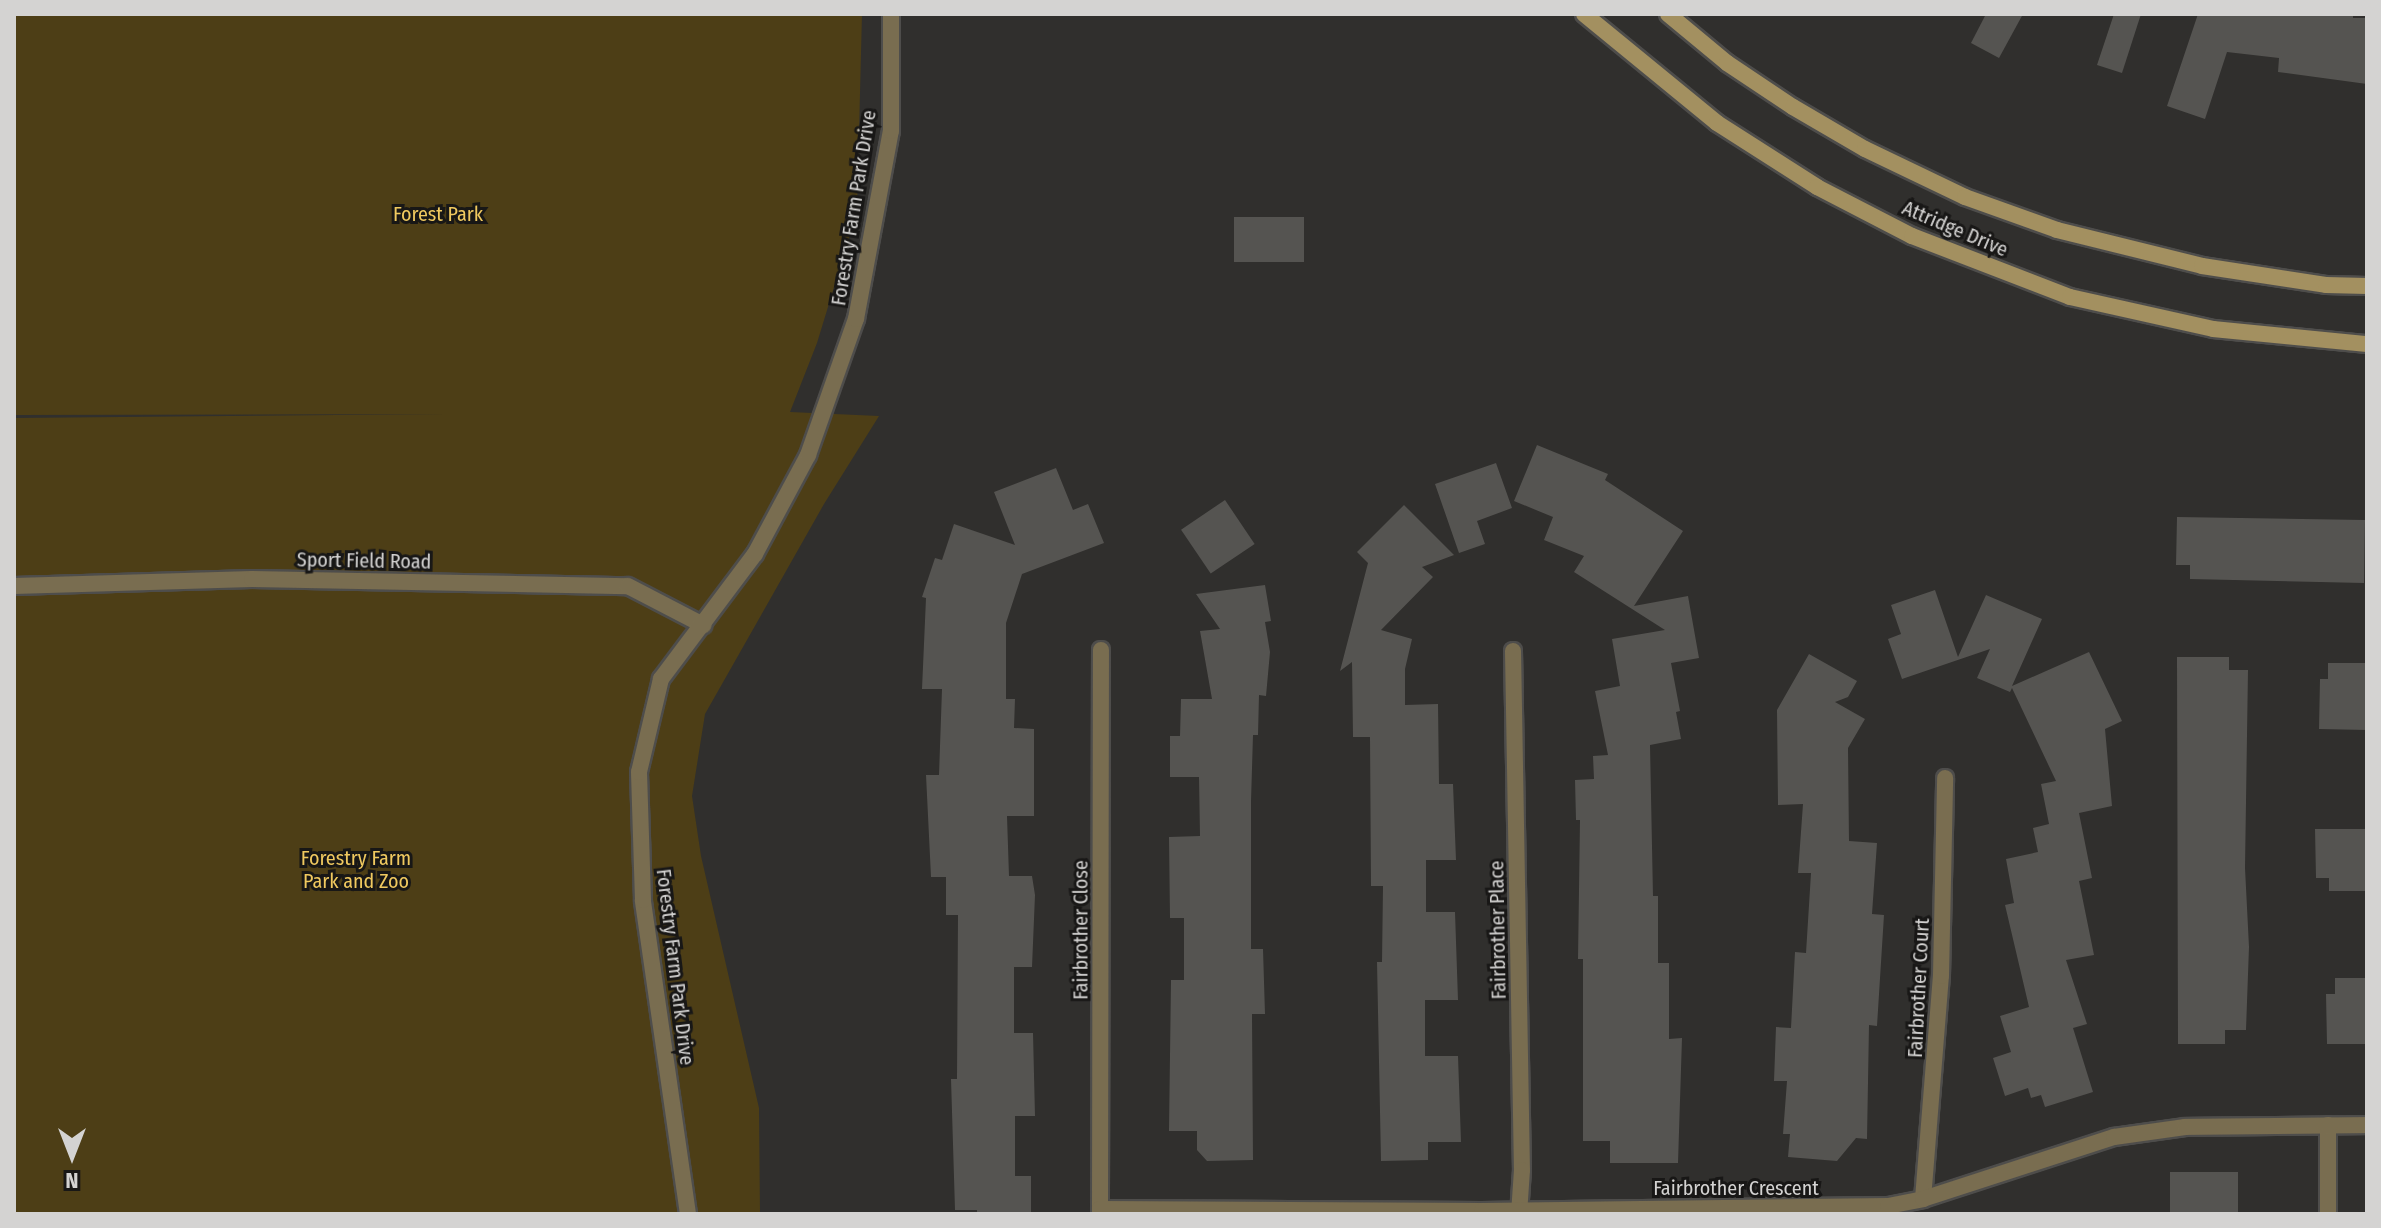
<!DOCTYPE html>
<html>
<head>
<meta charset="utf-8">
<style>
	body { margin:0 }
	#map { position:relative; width:2381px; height:1228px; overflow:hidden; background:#302f2d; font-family:"Fira Sans Condensed",sans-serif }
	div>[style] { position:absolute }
	.green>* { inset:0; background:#4d3e16 }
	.building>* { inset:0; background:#555451; transform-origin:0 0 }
	.roads { filter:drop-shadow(2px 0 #4e4d4b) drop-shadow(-2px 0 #4e4d4b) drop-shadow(0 2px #4e4d4b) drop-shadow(0 -2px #4e4d4b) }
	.street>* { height:16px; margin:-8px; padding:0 8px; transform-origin:8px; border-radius:8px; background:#796d50 }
	.secondary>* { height:16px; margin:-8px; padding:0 8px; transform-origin:8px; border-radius:8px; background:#a39060 }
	span { translate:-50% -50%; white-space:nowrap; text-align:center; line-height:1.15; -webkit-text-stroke:6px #181716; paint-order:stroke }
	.street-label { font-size:20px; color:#d4d3d2 }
	.park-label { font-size:20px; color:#f0c95f }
	.frame { position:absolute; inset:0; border:16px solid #d4d3d2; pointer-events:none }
	.north { position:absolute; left:32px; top:1116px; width:80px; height:80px; -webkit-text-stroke:6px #181716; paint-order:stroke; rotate:180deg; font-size:22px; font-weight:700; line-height:32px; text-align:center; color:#d4d3d2 }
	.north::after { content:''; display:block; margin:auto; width:28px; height:36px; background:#d4d3d2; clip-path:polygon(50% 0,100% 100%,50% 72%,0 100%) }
</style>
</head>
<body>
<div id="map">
	<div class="green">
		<div style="clip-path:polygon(14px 14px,862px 14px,857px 212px,817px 343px,790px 412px,879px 416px,824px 504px,705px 714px,692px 796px,701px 856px,759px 1108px,760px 1214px,14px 1214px,14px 418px,448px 414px,14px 415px)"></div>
	</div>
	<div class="building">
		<div style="clip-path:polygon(1986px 14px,2023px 14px,1999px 58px,1971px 43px)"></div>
		<div style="clip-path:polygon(2114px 14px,2141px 14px,2122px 73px,2097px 65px)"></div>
		<div style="clip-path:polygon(2198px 14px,2353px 14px,2353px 18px,2367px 18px,2367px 84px,2278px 72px,2279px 58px,2227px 52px,2205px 119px,2167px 106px)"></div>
		<div style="left:1234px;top:217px;width:70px;height:45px"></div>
		<div style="clip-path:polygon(1537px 445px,1608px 474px,1605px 480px,1683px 531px,1634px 606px,1688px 596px,1699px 658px,1671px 663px,1680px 711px,1676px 712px,1681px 739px,1650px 745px,1653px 896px,1658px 896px,1658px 963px,1669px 963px,1669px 1039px,1682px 1038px,1678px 1163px,1610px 1163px,1610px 1141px,1583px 1141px,1583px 959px,1578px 959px,1580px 820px,1576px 820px,1575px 780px,1594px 779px,1593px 756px,1608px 755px,1595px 691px,1620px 686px,1612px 639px,1665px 630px,1574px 572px,1584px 556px,1544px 540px,1553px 517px,1514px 501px)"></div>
		<div style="clip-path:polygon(1496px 463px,1512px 508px,1477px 521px,1485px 544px,1459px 553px,1435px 484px)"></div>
		<div style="clip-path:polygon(1056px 468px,1073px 510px,1088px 504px,1104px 543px,1022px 574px,1006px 623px,1006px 699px,1015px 699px,1014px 728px,1034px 729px,1034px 816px,1007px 816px,1009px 876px,1032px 876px,1035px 895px,1032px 967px,1014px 967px,1014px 1033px,1033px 1033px,1035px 1116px,1015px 1116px,1015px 1176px,1031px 1176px,1031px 1214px,977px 1214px,977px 1210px,955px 1210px,951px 1079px,957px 1079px,958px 915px,946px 915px,946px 877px,931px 877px,926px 775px,939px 775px,942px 689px,922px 689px,926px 598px,922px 597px,935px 558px,942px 560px,954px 524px,1015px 545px,994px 492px)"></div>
		<div style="left:1225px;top:500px;width:53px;height:53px;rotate:56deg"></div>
		<div style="clip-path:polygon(1404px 505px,1454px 555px,1422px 567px,1433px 577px,1381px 630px,1412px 639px,1405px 669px,1405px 705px,1438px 704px,1439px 784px,1453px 784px,1456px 860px,1426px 860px,1426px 912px,1455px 912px,1458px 1000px,1425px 1000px,1425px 1056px,1458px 1056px,1461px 1142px,1428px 1142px,1428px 1160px,1381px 1161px,1377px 962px,1382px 962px,1383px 886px,1371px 886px,1370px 737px,1353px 737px,1352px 662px,1340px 671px,1368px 563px,1357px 552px)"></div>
		<div style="clip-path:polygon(2177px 517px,2365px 520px,2364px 583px,2190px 579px,2190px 565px,2176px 565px)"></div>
		<div style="clip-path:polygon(1265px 585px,1271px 621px,1265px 622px,1270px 652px,1266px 696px,1259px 695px,1258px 735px,1253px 735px,1251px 802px,1251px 949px,1263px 949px,1265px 1014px,1252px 1014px,1253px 1160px,1207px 1161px,1197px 1150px,1197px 1131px,1169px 1131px,1171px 980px,1184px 980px,1184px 918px,1170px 918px,1169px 837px,1200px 836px,1199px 777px,1170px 777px,1170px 736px,1180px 736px,1181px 699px,1212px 699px,1200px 631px,1220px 629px,1196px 594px)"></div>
		<div style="clip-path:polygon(1935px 590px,1958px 657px,1986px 595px,2042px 619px,2012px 686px,2089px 652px,2122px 721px,2105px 729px,2112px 806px,2079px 813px,2092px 878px,2079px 881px,2094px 955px,2066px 960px,2087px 1024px,2073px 1028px,2093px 1092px,2045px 1107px,2041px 1095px,2031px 1098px,2028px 1088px,2005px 1096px,1993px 1058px,2011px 1052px,2000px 1016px,2029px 1007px,2005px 905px,2014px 903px,2006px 859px,2038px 852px,2033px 828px,2049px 824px,2041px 784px,2056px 781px,2012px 688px,2010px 692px,1977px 678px,1990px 649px,1902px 679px,1888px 639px,1901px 634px,1891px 605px)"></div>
		<div style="clip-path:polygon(1809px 654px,1857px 681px,1848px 697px,1835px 702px,1865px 719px,1848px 748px,1849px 841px,1877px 843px,1872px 914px,1884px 915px,1877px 1026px,1869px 1025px,1867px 1139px,1856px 1138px,1837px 1161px,1788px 1157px,1790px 1134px,1783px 1134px,1787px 1081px,1774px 1081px,1776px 1027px,1791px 1028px,1795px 952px,1806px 953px,1811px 873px,1798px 873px,1803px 804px,1778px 805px,1777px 710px)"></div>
		<div style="clip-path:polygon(2177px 657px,2229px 657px,2229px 670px,2248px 670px,2245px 868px,2249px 947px,2246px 1030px,2225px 1030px,2225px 1044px,2178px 1044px)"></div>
		<div style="clip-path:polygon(2328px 663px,2367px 663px,2367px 730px,2319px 729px,2320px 679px,2328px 679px)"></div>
		<div style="clip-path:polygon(2315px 829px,2367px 829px,2367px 891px,2329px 891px,2329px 878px,2316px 878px)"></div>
		<div style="clip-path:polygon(2335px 978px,2367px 978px,2367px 1044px,2327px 1044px,2326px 994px,2335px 994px)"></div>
		<div style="left:2170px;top:1172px;width:68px;height:42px"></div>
	</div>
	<div class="roads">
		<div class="street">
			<div style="left:14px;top:586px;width:238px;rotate:-1.7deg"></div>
			<div style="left:252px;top:579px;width:376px;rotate:1.1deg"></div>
			<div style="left:628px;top:586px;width:85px;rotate:27.5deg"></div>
			<div style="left:1513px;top:651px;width:519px;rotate:89.01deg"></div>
			<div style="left:1522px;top:1170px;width:44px;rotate:93.9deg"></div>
			<div style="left:2328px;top:1125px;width:89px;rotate:90deg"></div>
			<div style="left:1923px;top:1199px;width:224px;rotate:-85.4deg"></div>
			<div style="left:1941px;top:976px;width:198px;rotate:-88.8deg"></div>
			<div style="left:1100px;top:1209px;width:559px;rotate:-89.9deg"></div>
			<div style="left:688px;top:1214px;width:317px;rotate:-98.2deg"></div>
			<div style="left:643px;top:900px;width:128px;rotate:-91.8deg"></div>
			<div style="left:639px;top:772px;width:96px;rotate:-76.7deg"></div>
			<div style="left:661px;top:679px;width:156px;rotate:-53.1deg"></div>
			<div style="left:755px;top:554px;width:112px;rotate:-61.8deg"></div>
			<div style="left:808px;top:455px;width:144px;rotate:-70.6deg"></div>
			<div style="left:856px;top:319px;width:191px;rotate:-79.5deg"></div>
			<div style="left:891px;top:131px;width:117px;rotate:-90deg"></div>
			<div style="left:1100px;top:1214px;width:5px;rotate:-90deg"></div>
			<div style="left:1100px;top:1209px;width:382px;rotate:0.3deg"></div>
			<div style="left:1482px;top:1211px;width:406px;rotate:-0.7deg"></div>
			<div style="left:1888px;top:1206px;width:36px;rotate:-11deg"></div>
			<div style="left:1923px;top:1199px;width:201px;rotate:-18deg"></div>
			<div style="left:2114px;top:1137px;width:72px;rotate:-8deg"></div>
			<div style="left:2185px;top:1127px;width:182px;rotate:-0.6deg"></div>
		</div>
		<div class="secondary">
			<div style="left:1584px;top:14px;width:172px;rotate:39.3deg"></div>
			<div style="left:1717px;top:123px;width:119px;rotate:32.6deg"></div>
			<div style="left:1817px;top:187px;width:107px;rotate:27.3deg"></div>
			<div style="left:1912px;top:236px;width:169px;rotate:21.1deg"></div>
			<div style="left:2070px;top:297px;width:147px;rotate:12.6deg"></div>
			<div style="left:2213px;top:329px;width:155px;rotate:5.6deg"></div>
			<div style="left:1668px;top:14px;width:77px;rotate:39.7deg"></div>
			<div style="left:1727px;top:63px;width:79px;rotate:33.7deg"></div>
			<div style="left:1793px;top:107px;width:83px;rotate:30.3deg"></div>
			<div style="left:1865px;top:149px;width:111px;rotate:25.6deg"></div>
			<div style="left:1965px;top:197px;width:98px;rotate:19.7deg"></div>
			<div style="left:2057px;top:230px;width:149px;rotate:13.9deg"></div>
			<div style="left:2202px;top:266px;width:125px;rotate:8.7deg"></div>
			<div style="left:2326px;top:285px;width:41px;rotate:1.4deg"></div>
		</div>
	</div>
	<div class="street-label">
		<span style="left:854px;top:208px;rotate:-81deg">Forestry Farm Park Drive</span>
		<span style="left:1955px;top:229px;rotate:23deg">Attridge Drive</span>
		<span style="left:364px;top:561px;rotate:1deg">Sport Field Road</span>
		<span style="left:1081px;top:930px;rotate:-90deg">Fairbrother Close</span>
		<span style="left:1498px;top:930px;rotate:-91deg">Fairbrother Place</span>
		<span style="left:675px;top:967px;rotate:83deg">Forestry Farm Park Drive</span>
		<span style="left:1919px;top:988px;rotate:-87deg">Fairbrother Court</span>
		<span style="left:1736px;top:1188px">Fairbrother Crescent</span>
	</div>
	<div class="park-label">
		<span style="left:438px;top:214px">Forest Park</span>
		<span style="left:356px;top:870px">Forestry Farm<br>Park and Zoo</span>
	</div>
	<div class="frame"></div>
	<div class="north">N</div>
</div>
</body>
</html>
